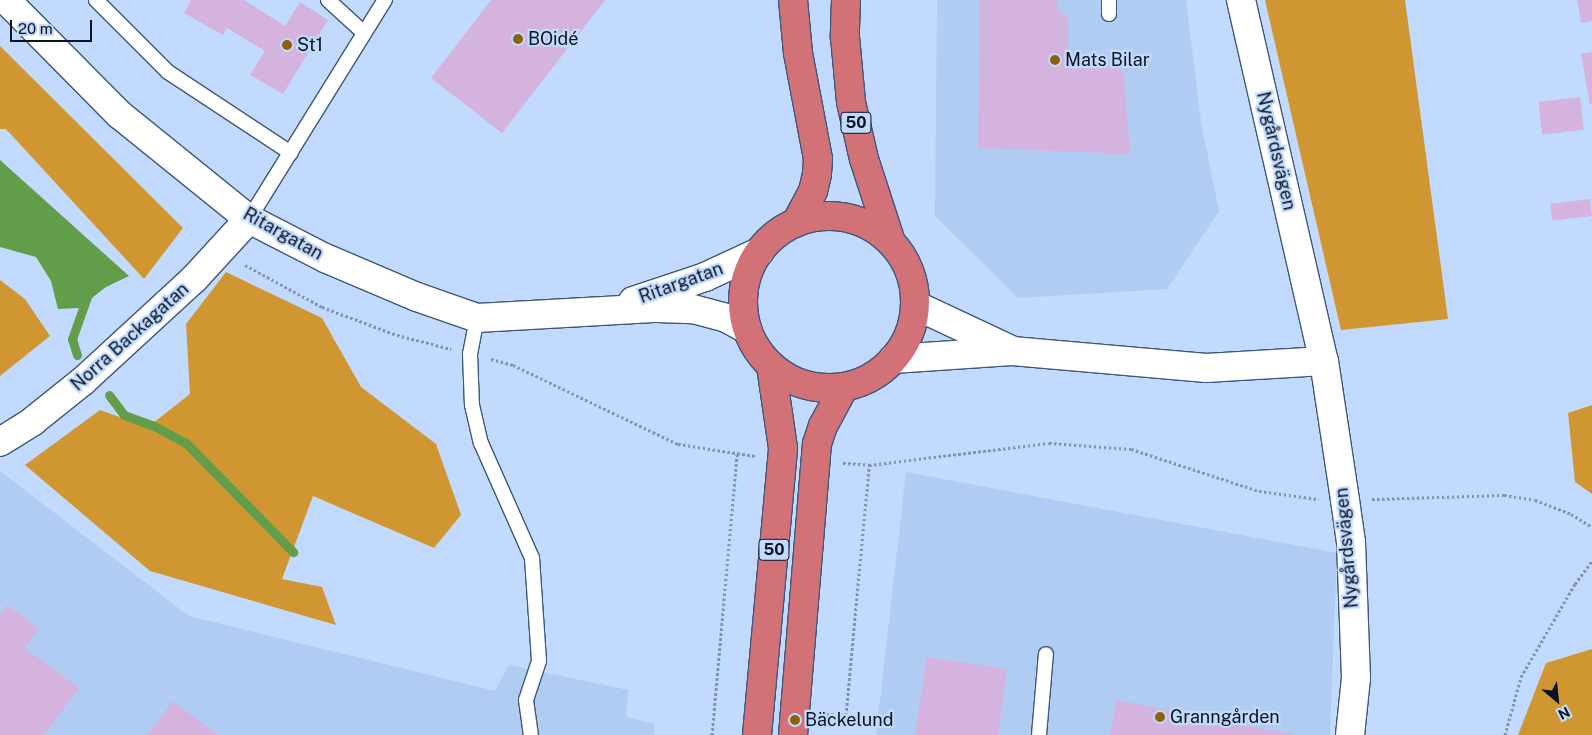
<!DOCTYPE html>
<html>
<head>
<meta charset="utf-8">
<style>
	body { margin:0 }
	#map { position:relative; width:1592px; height:735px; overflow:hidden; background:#c2dafd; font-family:"Public Sans",sans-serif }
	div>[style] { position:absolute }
	.built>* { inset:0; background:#b1ccf2 }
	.forest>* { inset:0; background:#cf9632 }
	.water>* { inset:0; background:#629d4a }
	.stream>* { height:9px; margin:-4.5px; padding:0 4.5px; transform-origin:4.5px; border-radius:4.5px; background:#629d4a }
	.building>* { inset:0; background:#d4b4df; transform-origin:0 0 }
	.path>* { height:3px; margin-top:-1.5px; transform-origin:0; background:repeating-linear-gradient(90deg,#8093af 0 2.5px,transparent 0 5px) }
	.roads { filter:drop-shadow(1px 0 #3e577c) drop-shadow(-1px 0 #3e577c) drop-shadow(0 1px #3e577c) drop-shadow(0 -1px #3e577c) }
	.lane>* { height:14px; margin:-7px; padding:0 7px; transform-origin:7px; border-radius:7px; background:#fff }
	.street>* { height:28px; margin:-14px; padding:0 14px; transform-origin:14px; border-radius:14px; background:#fff }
	.secondary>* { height:28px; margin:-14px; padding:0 14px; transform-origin:14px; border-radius:14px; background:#fff }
	.highway>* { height:28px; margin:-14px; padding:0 14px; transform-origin:14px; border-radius:14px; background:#d27277 }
	.highway>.ring { margin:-14px; padding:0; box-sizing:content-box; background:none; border:28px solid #d27277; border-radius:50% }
	.dots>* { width:14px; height:14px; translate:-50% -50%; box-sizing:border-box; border:2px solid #c2dafd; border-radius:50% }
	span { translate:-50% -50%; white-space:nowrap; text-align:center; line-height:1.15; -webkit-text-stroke:4.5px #c2dafd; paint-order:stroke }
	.shield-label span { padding:1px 4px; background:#c2dafd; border:1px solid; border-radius:4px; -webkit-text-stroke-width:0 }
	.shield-label { font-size:16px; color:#091322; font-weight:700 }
	.poi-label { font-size:18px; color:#091322 }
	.left { translate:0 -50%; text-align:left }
	.street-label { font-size:18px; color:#091322 }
	.north { position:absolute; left:1532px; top:675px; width:50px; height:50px; -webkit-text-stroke:4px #c2dafd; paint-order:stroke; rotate:152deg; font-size:14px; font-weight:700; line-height:20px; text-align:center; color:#091322 }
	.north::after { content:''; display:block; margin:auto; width:18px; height:22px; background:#091322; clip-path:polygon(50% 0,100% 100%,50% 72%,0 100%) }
	.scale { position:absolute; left:10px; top:20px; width:82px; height:22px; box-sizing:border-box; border:2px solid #091322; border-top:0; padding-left:6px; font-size:15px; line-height:18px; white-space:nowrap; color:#091322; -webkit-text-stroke:4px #c2dafd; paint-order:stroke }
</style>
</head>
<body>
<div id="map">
	<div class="built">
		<div style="clip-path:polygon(937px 0,1186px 0,1201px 122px,1219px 211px,1167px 289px,1018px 298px,935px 216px)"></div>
		<div style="clip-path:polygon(0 471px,189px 616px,495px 691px,509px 665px,614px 687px,628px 690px,626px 717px,655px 724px,654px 735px,0 735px)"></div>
		<div style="clip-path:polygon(906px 472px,1337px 553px,1330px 735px,876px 735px)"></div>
	</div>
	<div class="forest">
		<div style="clip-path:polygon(1265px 0,1405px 0,1448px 319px,1341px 330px)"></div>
		<div style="clip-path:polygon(0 46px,183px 228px,144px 279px,6px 129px,0 129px)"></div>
		<div style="clip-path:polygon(226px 272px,322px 318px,361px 387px,436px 444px,461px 515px,434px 548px,313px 496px,282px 579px,322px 587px,336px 625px,150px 571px,25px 465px,100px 410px,148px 427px,190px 394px,186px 324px)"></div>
		<div style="clip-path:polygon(0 280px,25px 299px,50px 336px,0 376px)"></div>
		<div style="clip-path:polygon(1592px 405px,1592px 494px,1575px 482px,1568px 413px)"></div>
		<div style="clip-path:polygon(1592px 649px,1592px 735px,1518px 735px,1546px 663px)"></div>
	</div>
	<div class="water">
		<div style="clip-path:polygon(0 160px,129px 276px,106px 287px,79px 308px,58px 309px,51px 281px,36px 257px,0 247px)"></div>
	</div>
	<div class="stream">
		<div style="left:77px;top:355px;width:17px;rotate:-107deg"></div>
		<div style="left:72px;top:339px;width:48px;rotate:-70.4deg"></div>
		<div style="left:109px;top:395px;width:25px;rotate:53deg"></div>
		<div style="left:124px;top:415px;width:32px;rotate:20deg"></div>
		<div style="left:154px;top:426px;width:36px;rotate:28deg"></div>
		<div style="left:186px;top:443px;width:153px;rotate:45.5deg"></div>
	</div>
	<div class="building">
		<div style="clip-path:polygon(191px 0,244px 0,285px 26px,300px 2px,328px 20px,283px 94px,250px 75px,265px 51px,227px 28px,223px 35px,184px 13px)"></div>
		<div style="clip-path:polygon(491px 0,605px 0,502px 133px,431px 78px)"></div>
		<div style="clip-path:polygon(980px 0,1058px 0,1058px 10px,1068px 17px,1068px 65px,1118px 67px,1124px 75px,1130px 154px,978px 148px)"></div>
		<div style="clip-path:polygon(1577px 0,1592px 0,1592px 21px,1581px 23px)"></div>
		<div style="clip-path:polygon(1592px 52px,1592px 104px,1590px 105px,1581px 54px)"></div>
		<div style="left:1580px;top:97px;width:33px;height:42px;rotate:83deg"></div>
		<div style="left:1590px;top:199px;width:17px;height:40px;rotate:83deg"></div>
		<div style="clip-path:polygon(7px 605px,39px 629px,25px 648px,79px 688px,44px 735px,0 735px,0 614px)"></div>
		<div style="clip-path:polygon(927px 657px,1007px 669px,998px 735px,915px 735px)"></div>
		<div style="clip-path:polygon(1116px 700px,1292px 734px,1292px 735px,1110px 735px)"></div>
		<div style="clip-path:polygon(173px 701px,218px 735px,147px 735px)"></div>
	</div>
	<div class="path">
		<div style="left:245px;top:265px;width:88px;rotate:28.6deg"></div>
		<div style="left:322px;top:307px;width:80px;rotate:20.5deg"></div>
		<div style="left:397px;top:335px;width:56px;rotate:14.5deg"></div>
		<div style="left:491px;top:359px;width:23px;rotate:15deg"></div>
		<div style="left:513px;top:365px;width:183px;rotate:25.6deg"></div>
		<div style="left:678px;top:444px;width:78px;rotate:8.9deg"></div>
		<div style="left:843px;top:463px;width:26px;rotate:4deg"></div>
		<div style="left:869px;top:465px;width:181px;rotate:-7deg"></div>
		<div style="left:1049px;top:443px;width:82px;rotate:4.2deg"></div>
		<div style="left:1131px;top:449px;width:135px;rotate:18.2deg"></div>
		<div style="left:1259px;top:491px;width:60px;rotate:7.7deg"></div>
		<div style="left:1372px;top:499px;width:132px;rotate:-1.7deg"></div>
		<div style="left:1504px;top:495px;width:31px;rotate:9deg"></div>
		<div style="left:1535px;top:500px;width:39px;rotate:21deg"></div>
		<div style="left:1571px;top:514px;width:25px;rotate:32deg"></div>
		<div style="left:821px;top:714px;width:25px;rotate:2deg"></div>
		<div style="left:846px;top:715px;width:251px;rotate:-84.7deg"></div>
		<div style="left:712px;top:735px;width:282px;rotate:-84.9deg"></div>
		<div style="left:1505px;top:735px;width:60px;rotate:-74.6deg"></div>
		<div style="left:1521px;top:677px;width:108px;rotate:-59.9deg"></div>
		<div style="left:1575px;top:584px;width:29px;rotate:-54deg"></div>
	</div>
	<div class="roads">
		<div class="lane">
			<div style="left:96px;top:0;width:102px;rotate:45deg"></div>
			<div style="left:168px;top:72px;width:147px;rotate:33.4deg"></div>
			<div style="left:328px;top:0;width:49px;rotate:42.5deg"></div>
			<div style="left:1109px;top:14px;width:14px;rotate:-90deg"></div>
			<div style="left:249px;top:219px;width:258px;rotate:-58.2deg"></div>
			<div style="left:477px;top:318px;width:37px;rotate:101deg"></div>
			<div style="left:470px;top:354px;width:51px;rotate:87.8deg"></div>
			<div style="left:472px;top:405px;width:39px;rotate:77deg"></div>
			<div style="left:481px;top:443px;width:126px;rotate:66.1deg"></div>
			<div style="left:532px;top:558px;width:103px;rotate:86.1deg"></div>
			<div style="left:539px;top:661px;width:41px;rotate:108.4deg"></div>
			<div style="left:526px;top:700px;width:35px;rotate:82deg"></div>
			<div style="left:1039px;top:735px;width:81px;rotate:-85.1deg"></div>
		</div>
		<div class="street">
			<div style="left:6px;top:0;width:162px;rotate:45.3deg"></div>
			<div style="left:120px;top:115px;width:166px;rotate:38.9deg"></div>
			<div style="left:249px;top:219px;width:85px;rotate:27.2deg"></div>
			<div style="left:325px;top:258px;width:100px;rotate:23deg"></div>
			<div style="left:417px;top:297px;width:64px;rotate:19.3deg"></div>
			<div style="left:477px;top:318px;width:181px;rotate:-3.2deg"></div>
			<div style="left:658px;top:308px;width:35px;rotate:2deg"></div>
			<div style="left:693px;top:309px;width:34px;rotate:15deg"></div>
			<div style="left:726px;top:318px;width:24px;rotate:28deg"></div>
			<div style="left:633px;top:301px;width:76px;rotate:-18.4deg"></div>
			<div style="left:705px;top:277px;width:60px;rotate:-24.8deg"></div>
			<div style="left:0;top:442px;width:39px;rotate:-32deg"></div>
			<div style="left:33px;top:421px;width:64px;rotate:-38.7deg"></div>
			<div style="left:83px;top:381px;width:151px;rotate:-42.6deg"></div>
			<div style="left:194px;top:279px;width:81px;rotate:-47.5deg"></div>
		</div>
		<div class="secondary">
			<div style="left:1241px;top:0;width:370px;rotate:77.1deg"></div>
			<div style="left:1324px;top:361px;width:141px;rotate:81.4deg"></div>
			<div style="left:1345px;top:500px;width:42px;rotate:81.9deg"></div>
			<div style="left:1351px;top:542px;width:136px;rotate:87.9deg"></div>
			<div style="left:1356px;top:678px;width:57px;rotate:96deg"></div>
			<div style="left:915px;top:305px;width:106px;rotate:25.1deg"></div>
			<div style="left:893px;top:359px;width:119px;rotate:-3.8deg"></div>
			<div style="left:1012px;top:351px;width:195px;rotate:5deg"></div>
			<div style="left:1206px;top:368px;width:118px;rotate:-3.4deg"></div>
		</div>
		<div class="highway">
			<div style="left:793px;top:0;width:53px;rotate:84.6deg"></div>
			<div style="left:798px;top:53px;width:108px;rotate:79.3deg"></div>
			<div style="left:818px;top:159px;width:15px;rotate:94deg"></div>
			<div style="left:817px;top:174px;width:17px;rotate:103deg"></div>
			<div style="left:813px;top:191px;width:36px;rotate:118deg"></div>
			<div style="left:846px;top:0;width:37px;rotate:92deg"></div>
			<div style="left:845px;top:37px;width:65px;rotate:84.7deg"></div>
			<div style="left:851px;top:102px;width:58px;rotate:77.2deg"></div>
			<div style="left:864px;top:159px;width:87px;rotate:72deg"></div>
			<div class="ring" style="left:743px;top:216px;width:144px;height:144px"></div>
			<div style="left:757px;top:735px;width:288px;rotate:-84.8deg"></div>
			<div style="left:783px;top:448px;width:83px;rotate:-98.3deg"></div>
			<div style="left:793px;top:735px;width:292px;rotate:-85.3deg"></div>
			<div style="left:817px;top:444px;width:19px;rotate:-72deg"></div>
			<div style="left:823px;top:426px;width:44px;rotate:-61.7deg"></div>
		</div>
	</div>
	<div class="dots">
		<div style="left:518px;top:39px;background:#8d6106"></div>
		<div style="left:287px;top:45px;background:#8d6106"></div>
		<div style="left:1055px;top:60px;background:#8d6106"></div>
		<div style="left:1160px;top:717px;background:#8d6106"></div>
		<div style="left:795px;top:720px;background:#8d6106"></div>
	</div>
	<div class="shield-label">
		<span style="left:856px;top:123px">50</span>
		<span style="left:774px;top:550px">50</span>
	</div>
	<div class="poi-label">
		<span class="left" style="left:528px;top:39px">BOidé</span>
		<span class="left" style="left:297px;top:45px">St1</span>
		<span class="left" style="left:1065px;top:60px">Mats Bilar</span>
		<span class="left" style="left:1170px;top:717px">Granngården</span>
		<span class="left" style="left:805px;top:720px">Bäckelund</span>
	</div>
	<div class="street-label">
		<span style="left:1276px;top:151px;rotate:77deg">Nygårdsvägen</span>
		<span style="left:283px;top:234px;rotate:29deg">Ritargatan</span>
		<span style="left:681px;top:283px;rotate:-20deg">Ritargatan</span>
		<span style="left:130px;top:337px;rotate:-42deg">Norra Backagatan</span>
		<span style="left:1347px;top:548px;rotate:-95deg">Nygårdsvägen</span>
	</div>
	<div class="north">N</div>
	<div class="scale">20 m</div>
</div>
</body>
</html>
